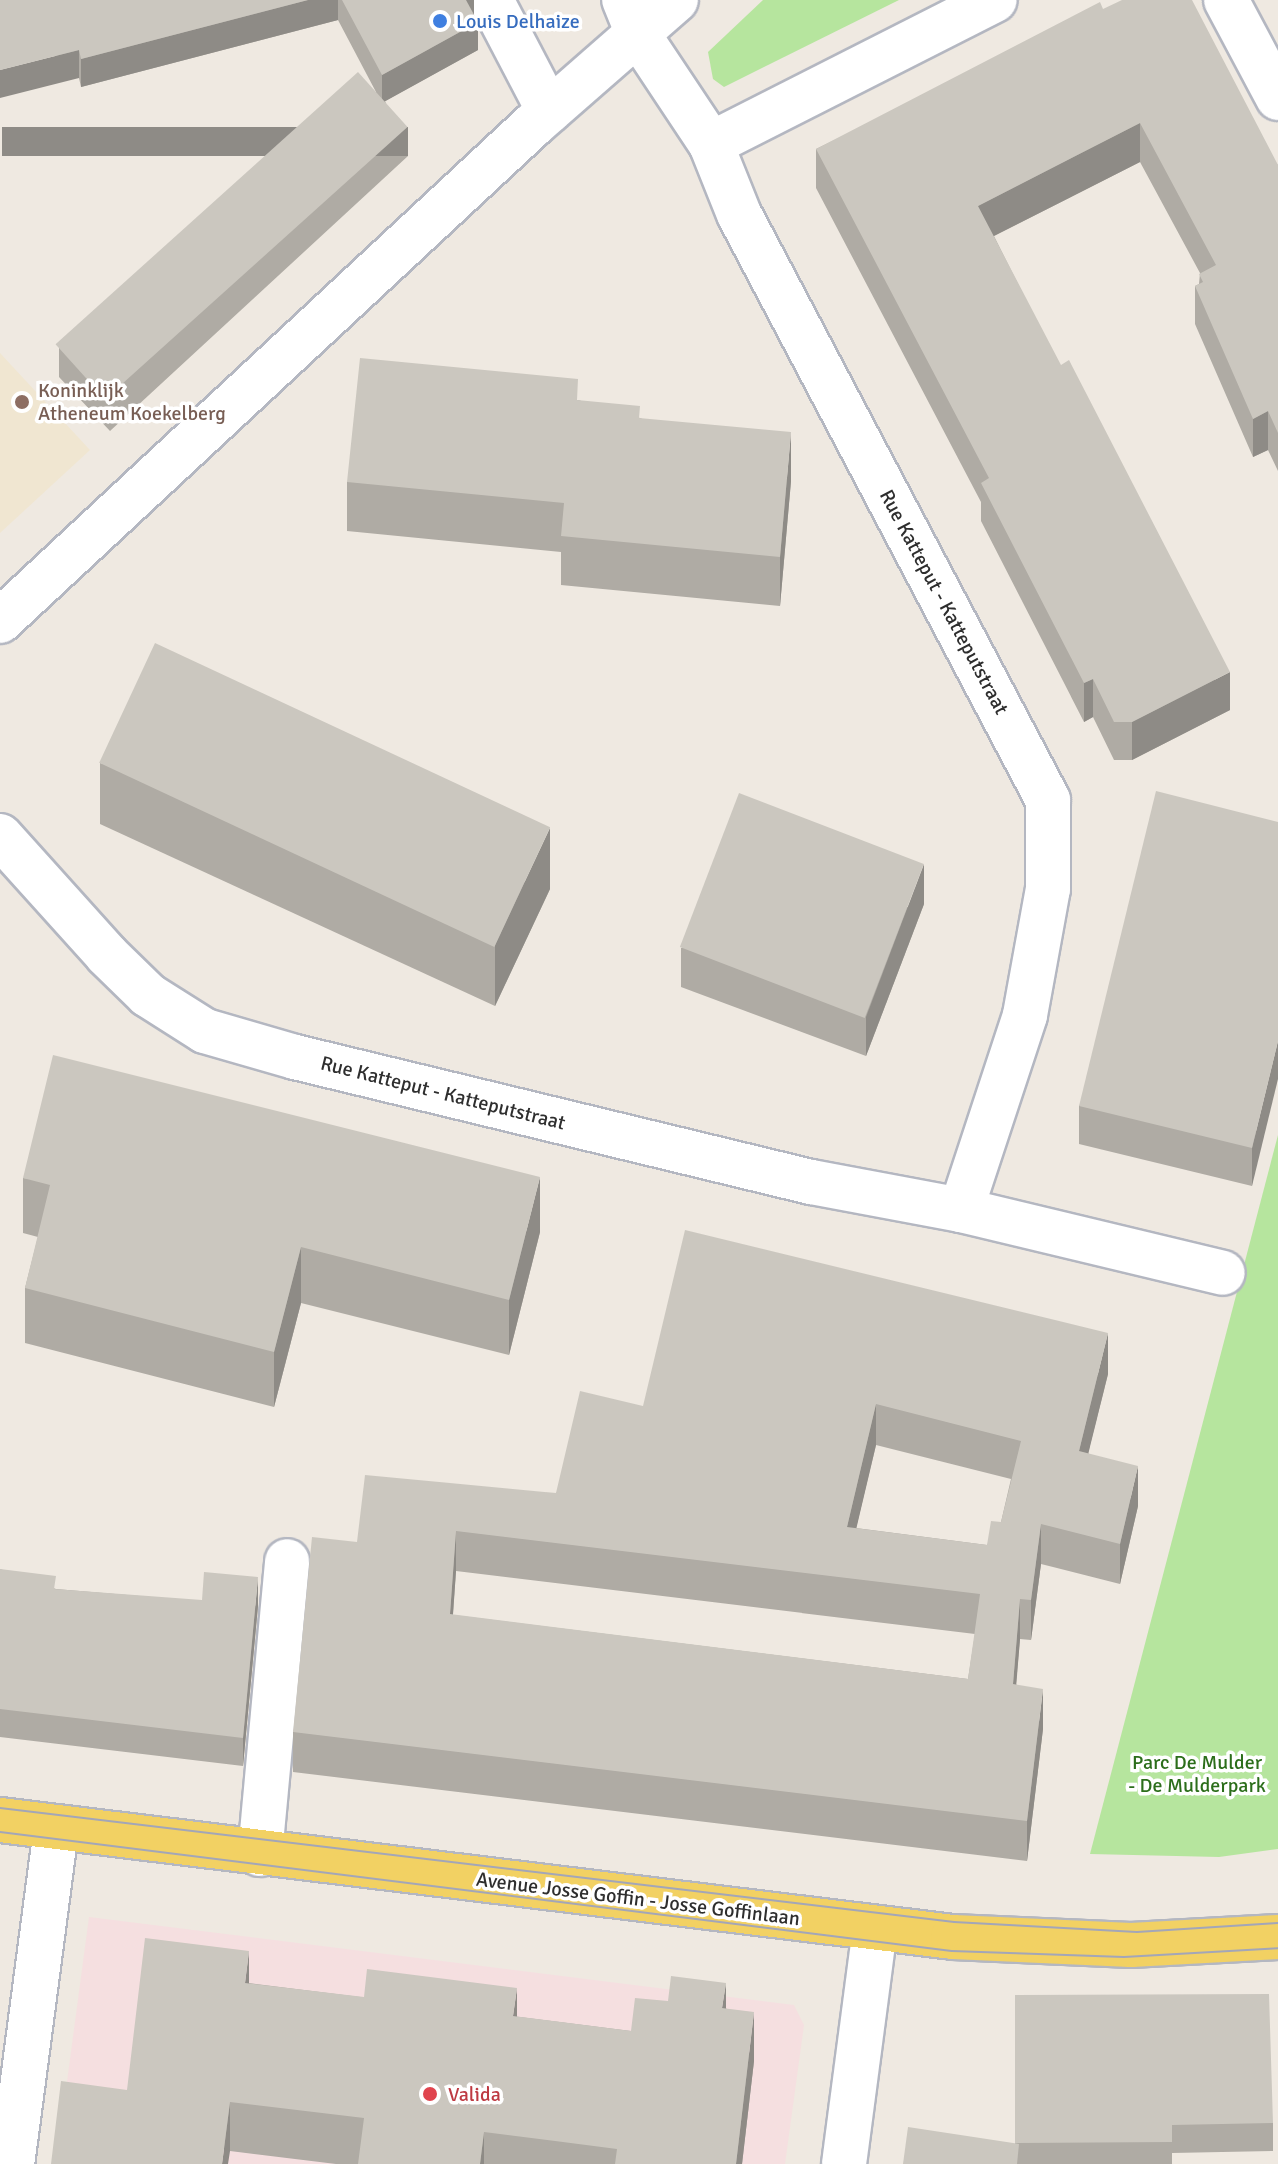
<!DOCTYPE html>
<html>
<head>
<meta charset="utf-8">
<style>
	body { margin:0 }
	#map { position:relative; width:1278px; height:2164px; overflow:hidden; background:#efe9e1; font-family:Signika,sans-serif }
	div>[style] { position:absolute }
	.education>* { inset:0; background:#f0e6d1 }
	.medical>* { inset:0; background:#f5dfe0 }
	.green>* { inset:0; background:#b6e59e }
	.roads { filter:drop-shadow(2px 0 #b4b7c1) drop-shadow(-2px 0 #b4b7c1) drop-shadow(0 2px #b4b7c1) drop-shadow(0 -2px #b4b7c1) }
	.minor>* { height:44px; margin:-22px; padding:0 22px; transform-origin:22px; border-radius:22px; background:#fff }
	.major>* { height:44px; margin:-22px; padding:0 22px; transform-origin:22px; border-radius:22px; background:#f2d163 }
	.tram>* { height:2px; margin:-1px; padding:0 1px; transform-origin:1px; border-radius:1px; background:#a3a6b8 }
	.wall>* { inset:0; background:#afaba4 }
	.shaded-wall>* { inset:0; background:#8e8b86; transform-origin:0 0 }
	.building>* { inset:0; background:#cbc7bf; transform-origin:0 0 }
	.dots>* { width:22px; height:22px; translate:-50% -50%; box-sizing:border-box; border:4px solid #fff; border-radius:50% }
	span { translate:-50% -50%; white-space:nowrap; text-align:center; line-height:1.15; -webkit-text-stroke:7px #fff; paint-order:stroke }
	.shop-label { font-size:20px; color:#366cbe }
	.left { translate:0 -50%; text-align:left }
	.education-label { font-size:20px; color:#785e54 }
	.street-label { font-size:20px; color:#2e2e2e }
	.park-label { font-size:20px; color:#2c6e1b }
	.health-label { font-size:20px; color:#be3a42 }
</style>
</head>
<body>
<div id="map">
	<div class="education">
		<div style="clip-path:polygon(0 353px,90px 450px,0 533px)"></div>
	</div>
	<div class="medical">
		<div style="clip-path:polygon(89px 1917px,794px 2005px,804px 2025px,785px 2164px,56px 2164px)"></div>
	</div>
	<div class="green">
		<div style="clip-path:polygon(763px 0,899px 0,724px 87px,713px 79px,708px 52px)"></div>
		<div style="clip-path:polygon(1278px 1135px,1278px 1849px,1219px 1857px,1090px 1854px)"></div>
	</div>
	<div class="roads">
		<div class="minor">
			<div style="left:491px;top:0;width:125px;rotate:62.4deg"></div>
			<div style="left:1226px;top:0;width:111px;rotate:62deg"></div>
			<div style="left:711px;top:144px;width:318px;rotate:-26.9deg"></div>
			<div style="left:0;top:621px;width:728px;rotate:-42.94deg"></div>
			<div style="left:533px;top:125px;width:190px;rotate:-41.2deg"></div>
			<div style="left:0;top:836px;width:160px;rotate:48deg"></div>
			<div style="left:107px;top:955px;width:57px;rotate:44.3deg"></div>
			<div style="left:148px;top:995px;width:67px;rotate:32.3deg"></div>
			<div style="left:205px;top:1031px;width:94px;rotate:16.1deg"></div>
			<div style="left:295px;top:1057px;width:531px;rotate:13.62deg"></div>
			<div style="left:811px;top:1182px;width:153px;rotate:10.6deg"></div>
			<div style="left:961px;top:1210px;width:205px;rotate:-71.8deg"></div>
			<div style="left:1025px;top:1015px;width:128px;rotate:-79.7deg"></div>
			<div style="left:1048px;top:889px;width:89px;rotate:-90deg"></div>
			<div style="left:1048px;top:800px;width:662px;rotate:-117.8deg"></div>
			<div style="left:739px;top:214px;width:75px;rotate:-111.8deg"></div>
			<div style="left:711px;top:144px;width:132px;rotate:-123.6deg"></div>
			<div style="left:638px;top:34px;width:37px;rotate:-112deg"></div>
			<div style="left:961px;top:1210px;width:269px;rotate:13.5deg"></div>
			<div style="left:260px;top:1854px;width:294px;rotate:-84.7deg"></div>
			<div style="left:12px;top:2164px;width:339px;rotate:-82.5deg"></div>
			<div style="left:844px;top:2164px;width:238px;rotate:-82.5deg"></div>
		</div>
		<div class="major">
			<div style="left:0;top:1820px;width:960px;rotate:7deg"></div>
			<div style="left:953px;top:1937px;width:178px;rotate:2.6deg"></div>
			<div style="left:1131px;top:1945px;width:147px;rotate:-3.1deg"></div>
		</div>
	</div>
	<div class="tram">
		<div style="left:0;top:1808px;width:961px;rotate:6.81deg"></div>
		<div style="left:954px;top:1922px;width:183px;rotate:3.1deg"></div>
		<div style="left:1137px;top:1932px;width:141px;rotate:-3.7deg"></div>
		<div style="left:0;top:1832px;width:959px;rotate:7.13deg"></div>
		<div style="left:952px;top:1951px;width:172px;rotate:2deg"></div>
		<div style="left:1124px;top:1957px;width:154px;rotate:-3.3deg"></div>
	</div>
	<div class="wall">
		<div style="clip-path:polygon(0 0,474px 0,474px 15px,478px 50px,385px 101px,408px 156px,110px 431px,59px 377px,59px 348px,376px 92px,338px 20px,81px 87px,79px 78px)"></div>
		<div style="clip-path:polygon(1103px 9px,1278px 165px,1278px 471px,1268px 450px,1253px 457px,1195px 324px,1195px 286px,1199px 284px,1200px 273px,1140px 162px,994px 236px,1230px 710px,1132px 760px,1114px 760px,1093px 717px,1084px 722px,981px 521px,981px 502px,816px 188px,816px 149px)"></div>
		<div style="clip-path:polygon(578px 400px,640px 418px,791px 481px,780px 606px,561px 585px,561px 552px,347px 531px,347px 482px)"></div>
		<div style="clip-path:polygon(100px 763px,550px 889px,495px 1006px,100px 824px)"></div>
		<div style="clip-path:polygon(1278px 822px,1252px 1186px,1079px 1144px,1079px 1106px)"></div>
		<div style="clip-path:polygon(924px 904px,866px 1056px,681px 987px,681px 948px)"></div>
		<div style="clip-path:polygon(23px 1178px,540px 1232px,509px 1355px,301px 1303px,274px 1407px,25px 1343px,25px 1288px,38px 1237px,23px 1233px)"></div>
		<div style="clip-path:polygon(evenodd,1108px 1374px,1088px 1453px,1138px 1506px,1120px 1584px,1041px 1564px,1031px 1640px,1020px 1639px,1016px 1684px,1043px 1729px,1027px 1861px,293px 1772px,293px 1732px,357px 1542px,556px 1493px,643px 1406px,1108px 1374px,876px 1445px,1011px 1479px,1001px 1522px,987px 1545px,856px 1528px,876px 1445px,1108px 1374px,456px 1571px,975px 1634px,968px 1679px,453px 1615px,456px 1571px)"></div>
		<div style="clip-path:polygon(0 1569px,56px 1589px,258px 1606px,243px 1766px,0 1737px)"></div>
		<div style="clip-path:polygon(249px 1983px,631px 2031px,726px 2008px,754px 2061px,742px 2164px,336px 2164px,230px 2151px,127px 2090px)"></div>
		<div style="clip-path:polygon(1015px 1995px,1273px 2123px,1273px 2151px,1172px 2153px,1172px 2164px,903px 2164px,1015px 2144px)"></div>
	</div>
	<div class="shaded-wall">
		<div style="clip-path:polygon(308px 0,338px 0,338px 20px,81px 87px,81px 59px)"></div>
		<div style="clip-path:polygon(465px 0,474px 0,474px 21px)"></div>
		<div style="clip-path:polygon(478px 22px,478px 50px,382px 103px,382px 75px)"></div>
		<div style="clip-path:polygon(79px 50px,79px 78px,0 98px,0 70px)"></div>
		<div style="clip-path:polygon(1140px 123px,1140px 162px,978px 244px,978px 206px)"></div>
		<div style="left:408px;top:127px;width:29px;height:406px;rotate:90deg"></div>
		<div style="clip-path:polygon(1268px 411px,1268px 450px,1253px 457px,1253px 419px)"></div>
		<div style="clip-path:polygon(791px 432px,791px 481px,780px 606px,780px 557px)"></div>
		<div style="clip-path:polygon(1230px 672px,1230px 710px,1132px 760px,1132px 722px)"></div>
		<div style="clip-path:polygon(1093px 679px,1093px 717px,1084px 722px,1084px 683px)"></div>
		<div style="clip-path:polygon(550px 828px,550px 889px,495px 1006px,495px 945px)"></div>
		<div style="clip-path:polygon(924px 864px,924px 904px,866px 1056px,866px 1017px)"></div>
		<div style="clip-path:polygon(1278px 1041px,1278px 1079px,1252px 1186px,1252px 1148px)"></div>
		<div style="clip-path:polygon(540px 1177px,540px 1232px,509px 1355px,509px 1300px)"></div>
		<div style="clip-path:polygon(301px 1247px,301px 1303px,274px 1407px,274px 1352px)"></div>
		<div style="clip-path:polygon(1108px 1333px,1108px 1374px,1079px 1491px,1079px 1451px)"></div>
		<div style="clip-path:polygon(876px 1404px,876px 1445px,847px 1568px,847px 1527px)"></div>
		<div style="clip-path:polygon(1138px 1466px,1138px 1506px,1120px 1584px,1120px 1544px)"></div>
		<div style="clip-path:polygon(1041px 1524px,1041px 1564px,1031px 1640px,1031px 1600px)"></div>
		<div style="clip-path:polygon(456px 1531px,456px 1571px,450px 1655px,450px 1614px)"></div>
		<div style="clip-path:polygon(258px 1577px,258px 1606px,243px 1766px,243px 1738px)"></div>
		<div style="clip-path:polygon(1020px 1599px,1020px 1639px,1013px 1724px,1013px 1684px)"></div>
		<div style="clip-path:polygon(1043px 1689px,1043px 1729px,1027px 1861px,1027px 1821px)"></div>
		<div style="clip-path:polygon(249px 1951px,249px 2000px,245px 1983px)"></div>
		<div style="clip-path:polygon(726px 1983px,726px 2032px,722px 2008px)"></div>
		<div style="clip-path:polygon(517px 1988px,517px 2036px,513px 2016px)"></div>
		<div style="clip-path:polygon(754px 2012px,754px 2061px,742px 2164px,736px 2164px)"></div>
		<div style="clip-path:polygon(230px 2102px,230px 2151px,228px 2164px,222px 2164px)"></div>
		<div style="clip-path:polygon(484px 2132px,484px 2164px,480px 2164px)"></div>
	</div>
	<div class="building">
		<div style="clip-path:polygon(0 0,308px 0,81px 59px,79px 50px,0 70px)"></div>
		<div style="clip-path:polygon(342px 0,466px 0,478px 22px,382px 75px)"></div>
		<div style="clip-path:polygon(1122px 0,1192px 0,1278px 165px,1278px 433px,1268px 411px,1253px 419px,1195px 286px,1203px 282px,1199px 274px,1216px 265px,1140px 123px,978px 206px,1061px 365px,1069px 360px,1230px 672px,1132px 722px,1114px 722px,1093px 679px,1084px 683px,981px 483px,989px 478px,816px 149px,1100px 2px,1103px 9px)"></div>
		<div style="left:358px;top:72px;width:74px;height:407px;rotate:48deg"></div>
		<div style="clip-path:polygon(360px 358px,578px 379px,577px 400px,640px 406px,639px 418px,791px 432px,780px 557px,561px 536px,564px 503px,347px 482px)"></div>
		<div style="left:155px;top:643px;width:436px;height:132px;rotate:25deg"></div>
		<div style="clip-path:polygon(1156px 791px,1278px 822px,1278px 1041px,1252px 1148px,1079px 1106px)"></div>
		<div style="left:739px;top:793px;width:198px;height:165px;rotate:21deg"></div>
		<div style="clip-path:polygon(53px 1055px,540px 1177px,509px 1300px,301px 1247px,274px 1352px,25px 1288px,50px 1185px,23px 1178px)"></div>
		<div style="clip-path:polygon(evenodd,685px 1230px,1108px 1333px,1079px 1451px,1138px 1466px,1120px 1544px,1041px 1524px,1031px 1600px,1020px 1599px,1013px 1684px,1043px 1689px,1027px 1821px,293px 1732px,312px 1537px,357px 1542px,365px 1475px,556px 1493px,580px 1391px,643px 1406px,685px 1230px,876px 1404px,1021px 1441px,1001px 1522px,991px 1521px,987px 1545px,847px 1527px,876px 1404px,685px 1230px,456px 1531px,980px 1594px,968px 1679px,450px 1614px,456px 1531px)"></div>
		<div style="clip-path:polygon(0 1569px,56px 1576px,54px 1589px,202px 1600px,204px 1572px,258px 1577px,243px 1738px,0 1709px)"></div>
		<div style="clip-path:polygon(145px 1938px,249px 1951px,245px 1983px,364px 1997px,367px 1969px,517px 1988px,513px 2016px,631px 2031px,635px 1998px,668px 2001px,671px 1976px,726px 1983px,722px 2008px,754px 2012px,736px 2164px,615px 2164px,617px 2149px,484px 2132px,480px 2164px,358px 2164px,364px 2118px,230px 2102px,222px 2164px,51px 2164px,61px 2081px,127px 2090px)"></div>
		<div style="clip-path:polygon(1269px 1994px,1273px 2123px,1172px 2125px,1172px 2142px,1015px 2143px,1015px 1995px)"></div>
		<div style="clip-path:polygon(908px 2127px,1019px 2144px,1017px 2164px,903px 2164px)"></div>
	</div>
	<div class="dots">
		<div style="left:440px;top:21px;background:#3f7fe0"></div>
		<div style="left:22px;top:402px;background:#8d6e63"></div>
		<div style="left:430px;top:2094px;background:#e0444e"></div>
	</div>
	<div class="shop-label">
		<span class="left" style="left:456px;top:21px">Louis Delhaize</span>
	</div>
	<div class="education-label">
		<span class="left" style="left:38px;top:402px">Koninklijk<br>Atheneum Koekelberg</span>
	</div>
	<div class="street-label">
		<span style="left:944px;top:602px;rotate:62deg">Rue Katteput - Katteputstraat</span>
		<span style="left:443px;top:1093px;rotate:14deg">Rue Katteput - Katteputstraat</span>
		<span style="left:638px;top:1899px;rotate:7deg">Avenue Josse Goffin - Josse Goffinlaan</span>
	</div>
	<div class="park-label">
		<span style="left:1197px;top:1774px">Parc De Mulder<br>- De Mulderpark</span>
	</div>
	<div class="health-label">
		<span class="left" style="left:448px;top:2094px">Valida</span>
	</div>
</div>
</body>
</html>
